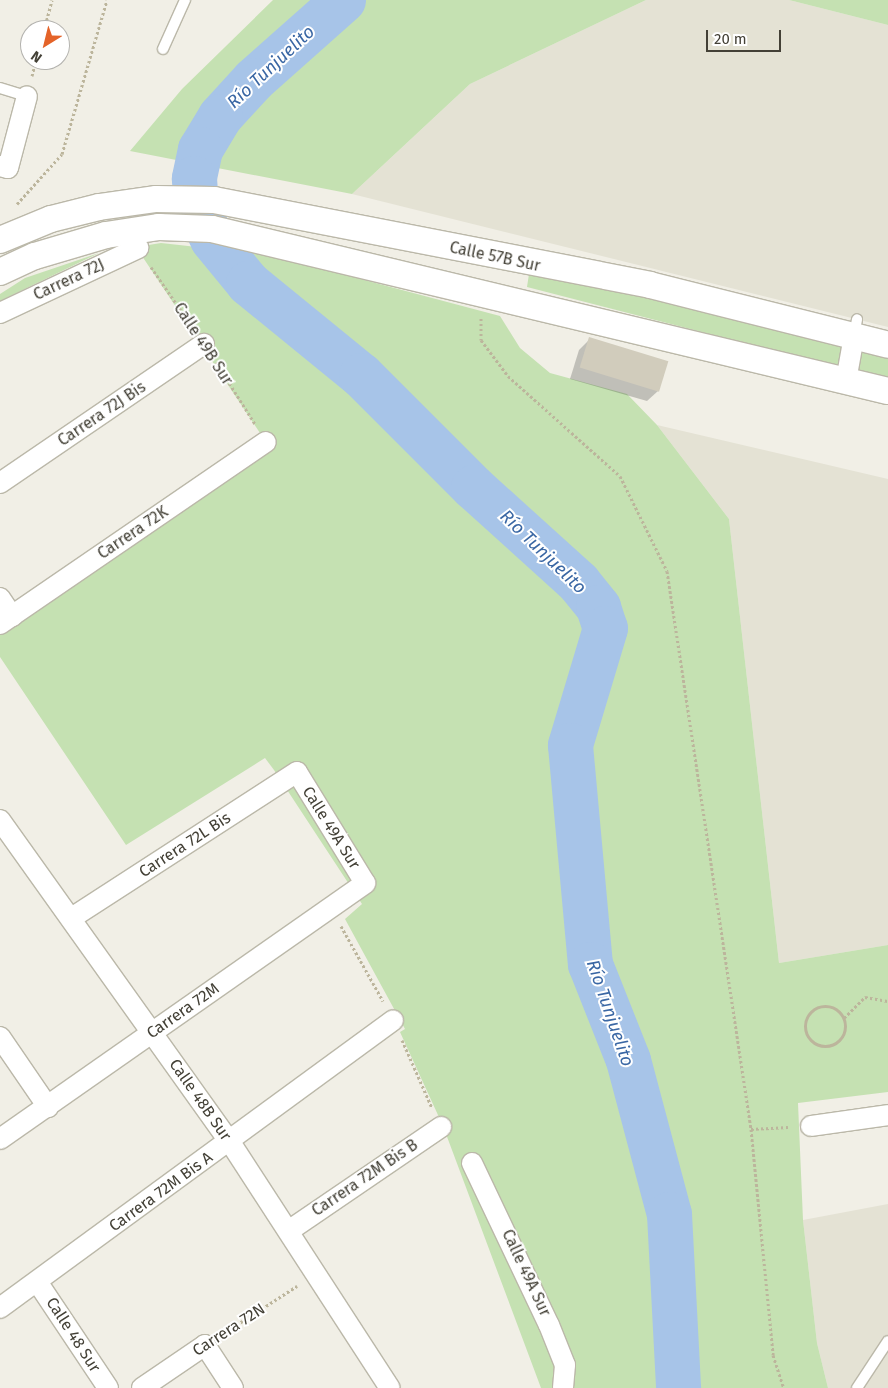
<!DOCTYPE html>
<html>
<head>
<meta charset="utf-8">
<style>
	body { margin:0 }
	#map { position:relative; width:888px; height:1388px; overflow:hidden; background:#f1efe6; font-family:"Fira Sans",sans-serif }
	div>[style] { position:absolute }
	.residential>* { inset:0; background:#e4e2d4 }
	.green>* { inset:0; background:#c5e1b2 }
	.shadow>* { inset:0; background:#0003 }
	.river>* { height:45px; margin:-22.5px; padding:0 22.5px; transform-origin:22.5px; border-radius:22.5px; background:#a7c4e8 }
	.building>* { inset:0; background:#d1ccbc; transform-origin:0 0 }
	.path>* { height:3px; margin-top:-1.5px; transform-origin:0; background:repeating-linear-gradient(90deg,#bcb59c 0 2.5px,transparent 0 5px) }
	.path>.ring { margin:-1.5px; padding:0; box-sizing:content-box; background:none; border:3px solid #bcb59c; border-radius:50% }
	.roads { filter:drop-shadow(1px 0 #bbb8a9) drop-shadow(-1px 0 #bbb8a9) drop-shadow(0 1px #bbb8a9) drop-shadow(0 -1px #bbb8a9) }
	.service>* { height:10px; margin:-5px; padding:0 5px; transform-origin:5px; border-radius:5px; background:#fff }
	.minor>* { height:20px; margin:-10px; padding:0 10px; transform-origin:10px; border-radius:10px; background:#fff }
	.tertiary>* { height:26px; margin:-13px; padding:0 13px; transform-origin:13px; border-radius:13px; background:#fff }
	span { translate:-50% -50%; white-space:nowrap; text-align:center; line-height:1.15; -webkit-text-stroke:4px #fff; paint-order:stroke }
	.street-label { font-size:16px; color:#434036 }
	.water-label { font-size:18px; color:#3a67a4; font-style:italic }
	.north { position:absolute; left:20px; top:20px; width:50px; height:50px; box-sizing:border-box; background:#fff; border:1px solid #b4b3af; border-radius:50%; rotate:216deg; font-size:14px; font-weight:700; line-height:20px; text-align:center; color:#434036 }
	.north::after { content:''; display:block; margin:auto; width:18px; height:22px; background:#e46329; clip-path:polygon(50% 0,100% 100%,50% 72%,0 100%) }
	.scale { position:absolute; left:706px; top:30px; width:75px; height:22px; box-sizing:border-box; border:2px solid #434036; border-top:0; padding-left:6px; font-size:15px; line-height:18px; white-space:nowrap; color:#434036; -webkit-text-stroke:4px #fff; paint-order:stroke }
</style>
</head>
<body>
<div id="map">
	<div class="residential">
		<div style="clip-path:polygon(646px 0,789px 0,888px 25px,888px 327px,352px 194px,470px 84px)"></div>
		<div style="clip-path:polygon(657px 425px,888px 479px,888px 945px,779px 963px,729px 519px)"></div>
		<div style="clip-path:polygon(888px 1204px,888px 1388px,828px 1388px,817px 1343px,803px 1220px)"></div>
	</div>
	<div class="green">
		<div style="clip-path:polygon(273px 0,646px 0,470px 84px,352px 194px,130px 151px,182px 89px)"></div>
		<div style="clip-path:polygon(789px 0,888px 0,888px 25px)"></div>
		<div style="clip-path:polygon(161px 243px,270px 255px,500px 316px,520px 348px,550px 373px,627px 394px,657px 425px,729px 519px,779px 963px,888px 945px,888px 1092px,798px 1103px,803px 1220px,817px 1343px,828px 1388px,541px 1388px,443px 1126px,400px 1032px,405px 1029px,345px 919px,362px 904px,274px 770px,265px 758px,126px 845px,0 657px,0 629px,266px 442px,136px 247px)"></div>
		<div style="clip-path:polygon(99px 253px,0 301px,0 294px,25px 278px)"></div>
		<div style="clip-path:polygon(529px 274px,662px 300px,888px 356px,888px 380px,527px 287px)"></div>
	</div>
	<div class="shadow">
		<div style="clip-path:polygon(590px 339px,658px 391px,647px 401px,570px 379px,579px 350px)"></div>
	</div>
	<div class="river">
		<div style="left:343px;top:0;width:120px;rotate:138.4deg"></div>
		<div style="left:253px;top:80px;width:49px;rotate:132.5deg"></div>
		<div style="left:220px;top:116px;width:39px;rotate:121deg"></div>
		<div style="left:200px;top:149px;width:30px;rotate:102deg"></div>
		<div style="left:194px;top:178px;width:29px;rotate:86deg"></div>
		<div style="left:196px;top:207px;width:36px;rotate:63deg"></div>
		<div style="left:212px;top:239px;width:57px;rotate:50.7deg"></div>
		<div style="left:248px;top:283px;width:146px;rotate:39.2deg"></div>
		<div style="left:361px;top:375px;width:158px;rotate:45deg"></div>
		<div style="left:473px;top:487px;width:142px;rotate:42.1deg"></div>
		<div style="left:578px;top:582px;width:32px;rotate:51deg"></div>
		<div style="left:598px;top:607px;width:22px;rotate:72deg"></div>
		<div style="left:605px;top:628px;width:122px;rotate:106.7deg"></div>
		<div style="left:570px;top:745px;width:220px;rotate:84.8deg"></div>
		<div style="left:590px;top:964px;width:103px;rotate:68.4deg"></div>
		<div style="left:628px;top:1060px;width:159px;rotate:75.1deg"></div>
		<div style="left:669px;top:1214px;width:174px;rotate:87deg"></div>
	</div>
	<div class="building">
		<div style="left:589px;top:337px;width:83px;height:32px;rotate:17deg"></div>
	</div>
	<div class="path">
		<div style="left:44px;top:30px;width:31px;rotate:-75deg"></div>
		<div style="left:32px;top:76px;width:16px;rotate:-76deg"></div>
		<div style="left:17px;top:204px;width:67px;rotate:-48deg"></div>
		<div style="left:62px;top:154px;width:160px;rotate:-73.7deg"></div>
		<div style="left:151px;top:267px;width:70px;rotate:55.4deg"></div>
		<div style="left:481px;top:318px;width:22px;rotate:90deg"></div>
		<div style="left:481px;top:340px;width:45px;rotate:53.1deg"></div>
		<div style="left:508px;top:376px;width:150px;rotate:41.8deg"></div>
		<div style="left:620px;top:476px;width:106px;rotate:63.7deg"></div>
		<div style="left:667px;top:571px;width:564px;rotate:81.44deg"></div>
		<div style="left:751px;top:1129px;width:227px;rotate:84.4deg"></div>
		<div style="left:773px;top:1355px;width:35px;rotate:72deg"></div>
		<div style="left:216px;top:362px;width:73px;rotate:57.8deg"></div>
		<div style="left:341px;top:926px;width:86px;rotate:60.8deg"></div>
		<div class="ring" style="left:805px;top:1006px;width:37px;height:37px"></div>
		<div style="left:844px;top:1018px;width:30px;rotate:-45deg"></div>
		<div style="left:865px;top:997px;width:23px;rotate:10deg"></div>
		<div style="left:402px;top:1040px;width:74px;rotate:66.2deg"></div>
		<div style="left:751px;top:1129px;width:37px;rotate:-3deg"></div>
		<div style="left:224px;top:1333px;width:87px;rotate:-32.8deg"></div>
	</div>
	<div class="roads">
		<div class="service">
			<div style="left:163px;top:49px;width:54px;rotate:-65.8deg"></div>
			<div style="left:0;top:88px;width:28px;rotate:17deg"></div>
			<div style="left:854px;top:335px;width:16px;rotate:-79deg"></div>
			<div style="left:857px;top:1388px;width:56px;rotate:-56.6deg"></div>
		</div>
		<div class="minor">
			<div style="left:0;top:166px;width:8px;rotate:14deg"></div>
			<div style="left:8px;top:168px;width:74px;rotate:-75.2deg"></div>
			<div style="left:0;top:313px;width:153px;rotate:-25.2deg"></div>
			<div style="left:846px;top:381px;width:46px;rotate:-79.9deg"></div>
			<div style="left:0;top:483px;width:247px;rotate:-34.3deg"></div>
			<div style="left:0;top:598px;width:22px;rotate:56deg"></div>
			<div style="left:0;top:624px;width:322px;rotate:-34.4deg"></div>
			<div style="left:0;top:820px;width:396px;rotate:54.5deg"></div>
			<div style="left:230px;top:1142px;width:293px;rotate:57deg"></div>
			<div style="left:0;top:1037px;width:85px;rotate:55.6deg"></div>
			<div style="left:811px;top:1126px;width:78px;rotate:-8.1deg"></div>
			<div style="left:0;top:1139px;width:446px;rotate:-35deg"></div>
			<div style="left:365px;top:883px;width:130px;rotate:-121.5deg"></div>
			<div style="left:297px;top:772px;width:267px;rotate:147.1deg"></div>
			<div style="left:472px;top:1163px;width:179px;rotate:64.6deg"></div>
			<div style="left:549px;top:1325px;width:43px;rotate:68.2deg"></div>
			<div style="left:565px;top:1365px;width:23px;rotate:95deg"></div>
			<div style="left:290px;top:1230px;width:183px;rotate:-34.3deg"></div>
			<div style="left:38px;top:1283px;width:126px;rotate:56.3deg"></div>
			<div style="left:0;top:1308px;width:487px;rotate:-36.2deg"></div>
			<div style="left:142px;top:1388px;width:76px;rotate:-34.3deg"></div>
			<div style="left:205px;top:1345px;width:51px;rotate:56.9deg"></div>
		</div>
		<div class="tertiary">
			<div style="left:0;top:240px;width:55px;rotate:-22.4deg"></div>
			<div style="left:51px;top:219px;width:49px;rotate:-14deg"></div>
			<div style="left:99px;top:207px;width:58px;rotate:-8deg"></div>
			<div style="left:156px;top:199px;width:58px;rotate:1deg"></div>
			<div style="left:214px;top:200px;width:444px;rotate:11deg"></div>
			<div style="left:650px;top:285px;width:245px;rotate:14.1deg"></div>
			<div style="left:0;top:272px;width:38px;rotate:-25deg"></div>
			<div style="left:35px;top:256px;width:74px;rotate:-16.5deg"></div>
			<div style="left:106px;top:235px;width:54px;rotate:-8.6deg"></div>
			<div style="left:159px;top:227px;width:53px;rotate:2.2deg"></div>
			<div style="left:212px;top:229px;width:695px;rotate:13.48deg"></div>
		</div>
	</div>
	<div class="street-label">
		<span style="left:495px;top:257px;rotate:12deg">Calle 57B Sur</span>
		<span style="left:69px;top:280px;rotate:-25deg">Carrera 72J</span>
		<span style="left:203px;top:344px;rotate:57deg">Calle 49B Sur</span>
		<span style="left:102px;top:414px;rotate:-34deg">Carrera 72J Bis</span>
		<span style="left:133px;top:533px;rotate:-34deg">Carrera 72K</span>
		<span style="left:331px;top:828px;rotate:58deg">Calle 49A Sur</span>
		<span style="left:185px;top:845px;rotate:-33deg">Carrera 72L Bis</span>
		<span style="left:183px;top:1011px;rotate:-35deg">Carrera 72M</span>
		<span style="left:200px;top:1100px;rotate:55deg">Calle 48B Sur</span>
		<span style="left:365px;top:1178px;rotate:-34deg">Carrera 72M Bis B</span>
		<span style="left:161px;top:1192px;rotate:-36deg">Carrera 72M Bis A</span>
		<span style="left:526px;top:1273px;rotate:65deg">Calle 49A Sur</span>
		<span style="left:229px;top:1330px;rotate:-33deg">Carrera 72N</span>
		<span style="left:73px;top:1335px;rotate:57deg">Calle 48 Sur</span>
	</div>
	<div class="water-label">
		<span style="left:271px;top:67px;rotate:-43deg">Río Tunjuelito</span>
		<span style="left:543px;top:552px;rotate:44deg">Río Tunjuelito</span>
		<span style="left:610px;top:1013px;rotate:71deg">Río Tunjuelito</span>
	</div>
	<div class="north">N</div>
	<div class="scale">20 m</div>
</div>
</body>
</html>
